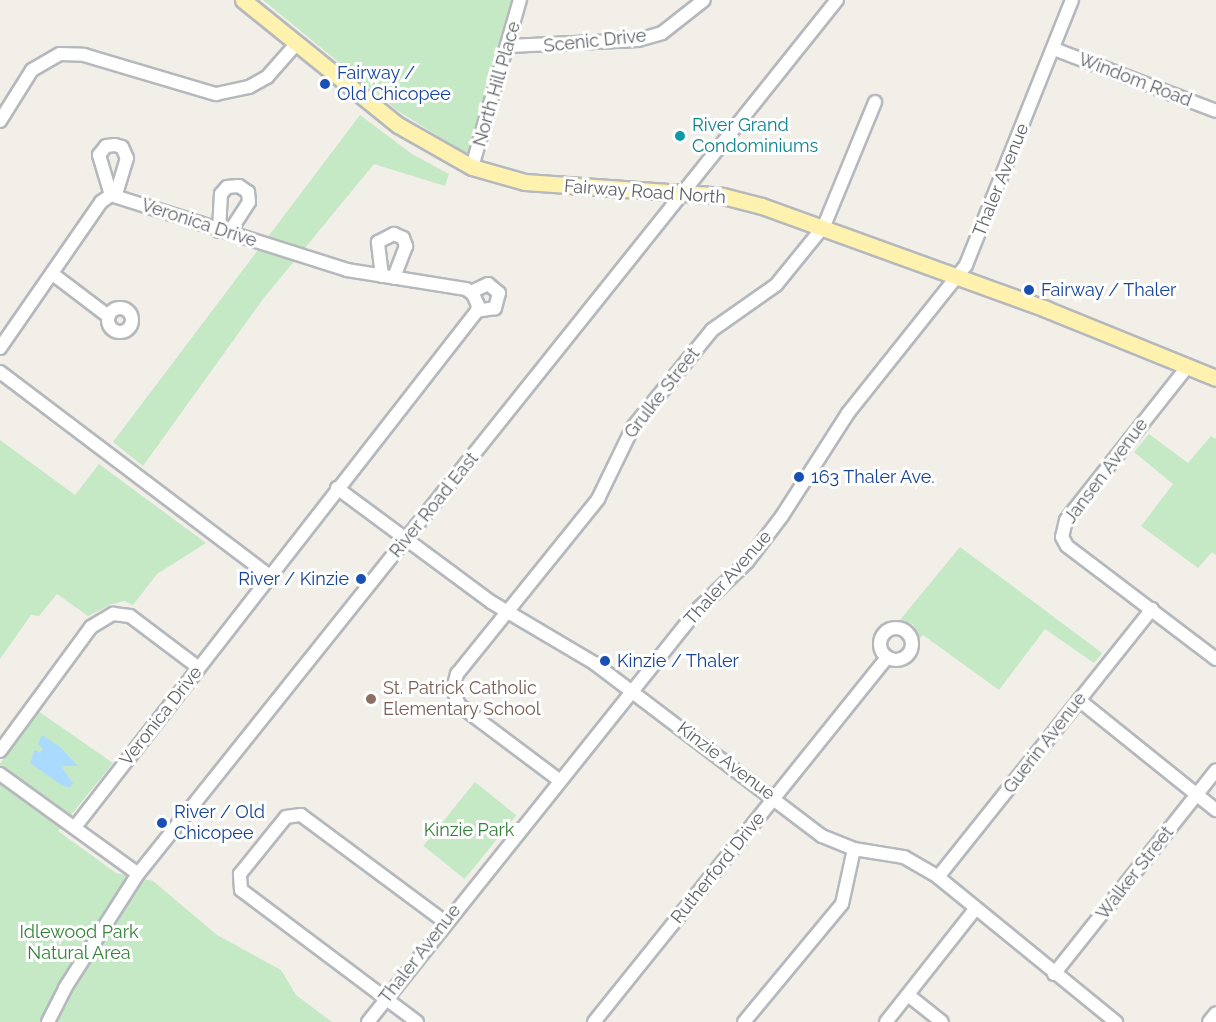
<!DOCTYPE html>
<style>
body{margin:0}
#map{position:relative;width:1216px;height:1022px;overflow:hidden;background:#f1efe8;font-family:Raleway,sans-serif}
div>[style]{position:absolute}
.green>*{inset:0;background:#c5e8c5;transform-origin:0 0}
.water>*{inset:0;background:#aadaff}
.roads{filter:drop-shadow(2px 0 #b5b8bc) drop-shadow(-2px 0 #b5b8bc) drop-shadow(0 2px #b5b8bc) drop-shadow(0 -2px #b5b8bc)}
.minor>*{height:12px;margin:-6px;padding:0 6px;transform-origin:6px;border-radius:6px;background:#fff}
.minor>.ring{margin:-6px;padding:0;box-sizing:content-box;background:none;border:12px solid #fff;border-radius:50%}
.major>*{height:15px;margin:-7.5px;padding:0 7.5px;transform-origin:7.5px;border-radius:7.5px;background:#fff2af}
.dots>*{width:16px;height:16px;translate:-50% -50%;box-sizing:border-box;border:3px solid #fff;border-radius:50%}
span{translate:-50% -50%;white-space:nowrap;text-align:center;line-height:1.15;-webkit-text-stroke:6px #fff;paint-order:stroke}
.street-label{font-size:18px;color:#5f6368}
.transit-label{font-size:18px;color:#164399}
.left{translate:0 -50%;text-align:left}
.right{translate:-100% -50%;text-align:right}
.culture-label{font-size:18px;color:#0d838f}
.education-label{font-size:18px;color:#785e54}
.park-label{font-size:18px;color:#348238}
</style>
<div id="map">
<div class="green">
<i style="clip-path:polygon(263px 0,516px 0,470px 156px,398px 111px)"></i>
<i style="clip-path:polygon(360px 115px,412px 154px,449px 174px,445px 186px,374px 164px,263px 299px,143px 466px,113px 442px)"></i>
<i style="clip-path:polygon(1149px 434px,1188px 463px,1211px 436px,1216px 439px,1216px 555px,1212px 552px,1198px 568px,1141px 526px,1173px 484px,1134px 452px)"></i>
<i style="clip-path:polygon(0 440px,75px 495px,99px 464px,206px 543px,157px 574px,133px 605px,124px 601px,112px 604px,88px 616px,57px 594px,39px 616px,31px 615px,0 659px)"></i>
<i style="clip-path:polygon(960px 547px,1102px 653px,1094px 663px,1045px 629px,999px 690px,923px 635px,920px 638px,913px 624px,900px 620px)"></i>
<i style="clip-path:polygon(38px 711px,113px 763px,58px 831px,116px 873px,153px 881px,217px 935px,281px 970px,296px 995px,332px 1022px,0 1022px,0 764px)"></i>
<i style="left:475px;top:782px;width:53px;height:82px;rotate:39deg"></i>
</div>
<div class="water">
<i style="clip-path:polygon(42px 735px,60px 747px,78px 766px,61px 766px,73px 783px,70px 787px,63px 786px,30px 763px,35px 750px,40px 753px,43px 749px,38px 744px)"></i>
</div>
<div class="roads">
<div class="minor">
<i style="left:509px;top:46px;width:129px;rotate:-2.7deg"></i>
<i style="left:638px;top:40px;width:25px;rotate:-16deg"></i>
<i style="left:662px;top:33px;width:53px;rotate:-38.2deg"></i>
<i style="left:1054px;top:49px;width:173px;rotate:20.9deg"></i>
<i style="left:0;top:121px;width:60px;rotate:-57.9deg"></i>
<i style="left:32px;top:70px;width:32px;rotate:-30deg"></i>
<i style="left:60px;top:54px;width:24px;rotate:2deg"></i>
<i style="left:84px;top:55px;width:138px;rotate:16.5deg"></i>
<i style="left:216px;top:94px;width:34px;rotate:-12deg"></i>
<i style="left:249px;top:87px;width:21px;rotate:-29deg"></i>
<i style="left:267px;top:77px;width:45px;rotate:-48.6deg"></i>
<i style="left:472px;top:167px;width:174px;rotate:-74deg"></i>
<i style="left:111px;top:195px;width:42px;rotate:-106.7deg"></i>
<i style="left:99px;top:155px;width:11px;rotate:-52deg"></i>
<i style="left:106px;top:146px;width:9px;rotate:-6deg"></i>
<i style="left:115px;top:145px;width:7px;rotate:16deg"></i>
<i style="left:122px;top:147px;width:12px;rotate:66deg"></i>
<i style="left:127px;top:158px;width:39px;rotate:107deg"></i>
<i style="left:219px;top:231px;width:37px;rotate:-87deg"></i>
<i style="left:221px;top:194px;width:9px;rotate:-49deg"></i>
<i style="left:227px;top:187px;width:12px;rotate:-5deg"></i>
<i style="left:239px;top:186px;width:11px;rotate:34deg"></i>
<i style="left:248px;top:192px;width:10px;rotate:84deg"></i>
<i style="left:249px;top:202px;width:37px;rotate:123deg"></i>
<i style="left:54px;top:275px;width:68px;rotate:37.2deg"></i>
<i style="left:382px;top:276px;width:34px;rotate:-97deg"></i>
<i style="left:378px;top:242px;width:18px;rotate:-27deg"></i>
<i style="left:394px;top:234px;width:10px;rotate:24deg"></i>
<i style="left:403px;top:238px;width:9px;rotate:69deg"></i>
<i style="left:406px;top:246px;width:34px;rotate:111deg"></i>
<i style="left:471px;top:292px;width:19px;rotate:-25deg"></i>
<i style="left:488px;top:284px;width:14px;rotate:39deg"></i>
<i style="left:499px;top:293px;width:16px;rotate:105deg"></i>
<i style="left:495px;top:308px;width:18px;rotate:171deg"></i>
<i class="ring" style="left:108px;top:308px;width:12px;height:12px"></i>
<i style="left:0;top:348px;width:178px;rotate:-55.3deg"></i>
<i style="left:101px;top:202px;width:12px;rotate:-35deg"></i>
<i style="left:111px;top:195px;width:248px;rotate:17.6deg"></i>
<i style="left:347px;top:270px;width:121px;rotate:9.1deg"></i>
<i style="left:466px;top:289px;width:9px;rotate:36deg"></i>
<i style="left:473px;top:294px;width:12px;rotate:66deg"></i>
<i style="left:478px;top:305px;width:6px;rotate:99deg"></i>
<i style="left:477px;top:311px;width:654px;rotate:127.92deg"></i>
<i style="left:1188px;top:366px;width:196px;rotate:128.4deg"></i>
<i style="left:1066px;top:520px;width:17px;rotate:103deg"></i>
<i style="left:1062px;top:537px;width:10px;rotate:61deg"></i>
<i style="left:1067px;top:546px;width:187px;rotate:37.2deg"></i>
<i style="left:0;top:372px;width:336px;rotate:37.1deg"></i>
<i style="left:337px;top:488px;width:192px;rotate:36.5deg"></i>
<i style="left:491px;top:602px;width:120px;rotate:30.6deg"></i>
<i style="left:594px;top:663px;width:286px;rotate:37.2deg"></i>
<i style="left:822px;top:836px;width:35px;rotate:22deg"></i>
<i style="left:854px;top:849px;width:51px;rotate:9.1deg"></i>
<i style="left:904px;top:857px;width:39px;rotate:30deg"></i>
<i style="left:938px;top:877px;width:230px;rotate:39.2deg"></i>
<i class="ring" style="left:880px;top:628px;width:20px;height:20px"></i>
<i style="left:1079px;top:700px;width:176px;rotate:38.8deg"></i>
<i style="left:0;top:751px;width:154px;rotate:-53.7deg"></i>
<i style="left:91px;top:627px;width:26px;rotate:-31deg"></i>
<i style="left:113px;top:614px;width:17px;rotate:7deg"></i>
<i style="left:130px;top:616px;width:86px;rotate:37deg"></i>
<i style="left:0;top:774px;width:170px;rotate:35.9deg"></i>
<i style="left:559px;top:780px;width:125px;rotate:-143.1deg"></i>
<i style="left:459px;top:705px;width:17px;rotate:-111deg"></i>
<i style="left:453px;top:689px;width:16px;rotate:-75deg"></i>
<i style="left:457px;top:674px;width:225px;rotate:-51.1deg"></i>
<i style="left:598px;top:499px;width:80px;rotate:-64.1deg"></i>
<i style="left:633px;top:427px;width:125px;rotate:-50.8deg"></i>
<i style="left:712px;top:330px;width:78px;rotate:-35.1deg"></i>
<i style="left:776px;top:285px;width:76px;rotate:-50.9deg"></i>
<i style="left:824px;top:226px;width:134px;rotate:-67.6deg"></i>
<i style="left:938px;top:877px;width:343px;rotate:-51.4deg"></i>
<i style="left:1054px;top:974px;width:260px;rotate:-51.5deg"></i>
<i style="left:908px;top:995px;width:43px;rotate:38.5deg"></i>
<i style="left:48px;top:1022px;width:38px;rotate:-63deg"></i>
<i style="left:65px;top:988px;width:135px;rotate:-57.4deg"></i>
<i style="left:138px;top:874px;width:1119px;rotate:-51.35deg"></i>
<i style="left:368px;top:1022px;width:529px;rotate:-51.37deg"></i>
<i style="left:698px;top:609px;width:68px;rotate:-43.8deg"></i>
<i style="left:747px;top:562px;width:58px;rotate:-52.7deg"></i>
<i style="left:782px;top:516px;width:122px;rotate:-57.3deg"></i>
<i style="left:848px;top:413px;width:189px;rotate:-51.4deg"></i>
<i style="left:966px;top:265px;width:285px;rotate:-68.2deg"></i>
<i style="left:417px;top:1022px;width:220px;rotate:-143.1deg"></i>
<i style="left:241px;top:890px;width:16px;rotate:-94deg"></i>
<i style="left:240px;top:874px;width:73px;rotate:-51.1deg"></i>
<i style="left:286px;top:817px;width:15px;rotate:-8deg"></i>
<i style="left:301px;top:815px;width:179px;rotate:36.6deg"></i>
<i style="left:594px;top:1022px;width:468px;rotate:-51.2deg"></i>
<i style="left:744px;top:1022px;width:153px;rotate:-50.3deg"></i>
<i style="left:842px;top:904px;width:56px;rotate:-77.7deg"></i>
<i style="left:886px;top:1022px;width:145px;rotate:-51.7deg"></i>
<i style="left:1209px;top:1022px;width:11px;rotate:-52deg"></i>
</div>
<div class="major">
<i style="left:243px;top:0;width:199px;rotate:38.9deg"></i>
<i style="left:398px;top:125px;width:85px;rotate:29.6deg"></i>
<i style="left:472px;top:167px;width:55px;rotate:15.8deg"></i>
<i style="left:525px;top:182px;width:198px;rotate:4deg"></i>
<i style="left:723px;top:196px;width:40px;rotate:14.4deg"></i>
<i style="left:762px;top:206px;width:302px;rotate:19.9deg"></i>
<i style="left:1046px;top:309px;width:183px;rotate:22.1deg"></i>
</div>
</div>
<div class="dots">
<i style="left:325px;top:84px;background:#1a4fb4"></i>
<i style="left:680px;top:136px;background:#0f9aa8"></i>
<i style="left:1029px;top:290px;background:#1a4fb4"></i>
<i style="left:799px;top:477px;background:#1a4fb4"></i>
<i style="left:361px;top:579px;background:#1a4fb4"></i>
<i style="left:605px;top:661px;background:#1a4fb4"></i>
<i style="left:371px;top:699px;background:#8d6e63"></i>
<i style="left:162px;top:823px;background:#1a4fb4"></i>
</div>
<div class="street-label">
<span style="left:595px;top:41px;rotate:-6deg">Scenic Drive</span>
<span style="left:1135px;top:80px;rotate:21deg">Windom Road</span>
<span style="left:497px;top:84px;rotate:-74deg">North Hill Place</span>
<span style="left:1001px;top:180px;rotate:-68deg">Thaler Avenue</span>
<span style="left:645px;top:192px;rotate:4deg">Fairway Road North</span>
<span style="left:199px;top:223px;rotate:18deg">Veronica Drive</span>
<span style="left:662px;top:393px;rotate:-52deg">Grulke Street</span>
<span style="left:1106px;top:471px;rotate:-53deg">Jansen Avenue</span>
<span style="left:434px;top:505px;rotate:-51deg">River Road East</span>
<span style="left:728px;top:578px;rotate:-48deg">Thaler Avenue</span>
<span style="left:161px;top:716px;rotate:-52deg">Veronica Drive</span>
<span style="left:1045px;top:743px;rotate:-52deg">Guerin Avenue</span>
<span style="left:726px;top:761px;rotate:37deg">Kinzie Avenue</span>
<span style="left:718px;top:868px;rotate:-51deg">Rutherford Drive</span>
<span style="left:1135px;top:873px;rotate:-52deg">Walker Street</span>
<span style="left:420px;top:954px;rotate:-52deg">Thaler Avenue</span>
</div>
<div class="transit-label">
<span class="left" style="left:337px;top:84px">Fairway /<br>Old Chicopee</span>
<span class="left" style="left:1041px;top:290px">Fairway / Thaler</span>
<span class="left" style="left:811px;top:477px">163 Thaler Ave.</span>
<span class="right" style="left:349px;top:579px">River / Kinzie</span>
<span class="left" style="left:617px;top:661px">Kinzie / Thaler</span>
<span class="left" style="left:174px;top:823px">River / Old<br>Chicopee</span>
</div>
<div class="culture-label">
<span class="left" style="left:692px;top:136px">River Grand<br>Condominiums</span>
</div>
<div class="education-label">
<span class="left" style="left:383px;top:699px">St. Patrick Catholic<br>Elementary School</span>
</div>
<div class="park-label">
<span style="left:469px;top:830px">Kinzie Park</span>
<span style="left:79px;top:943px">Idlewood Park<br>Natural Area</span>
</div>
</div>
